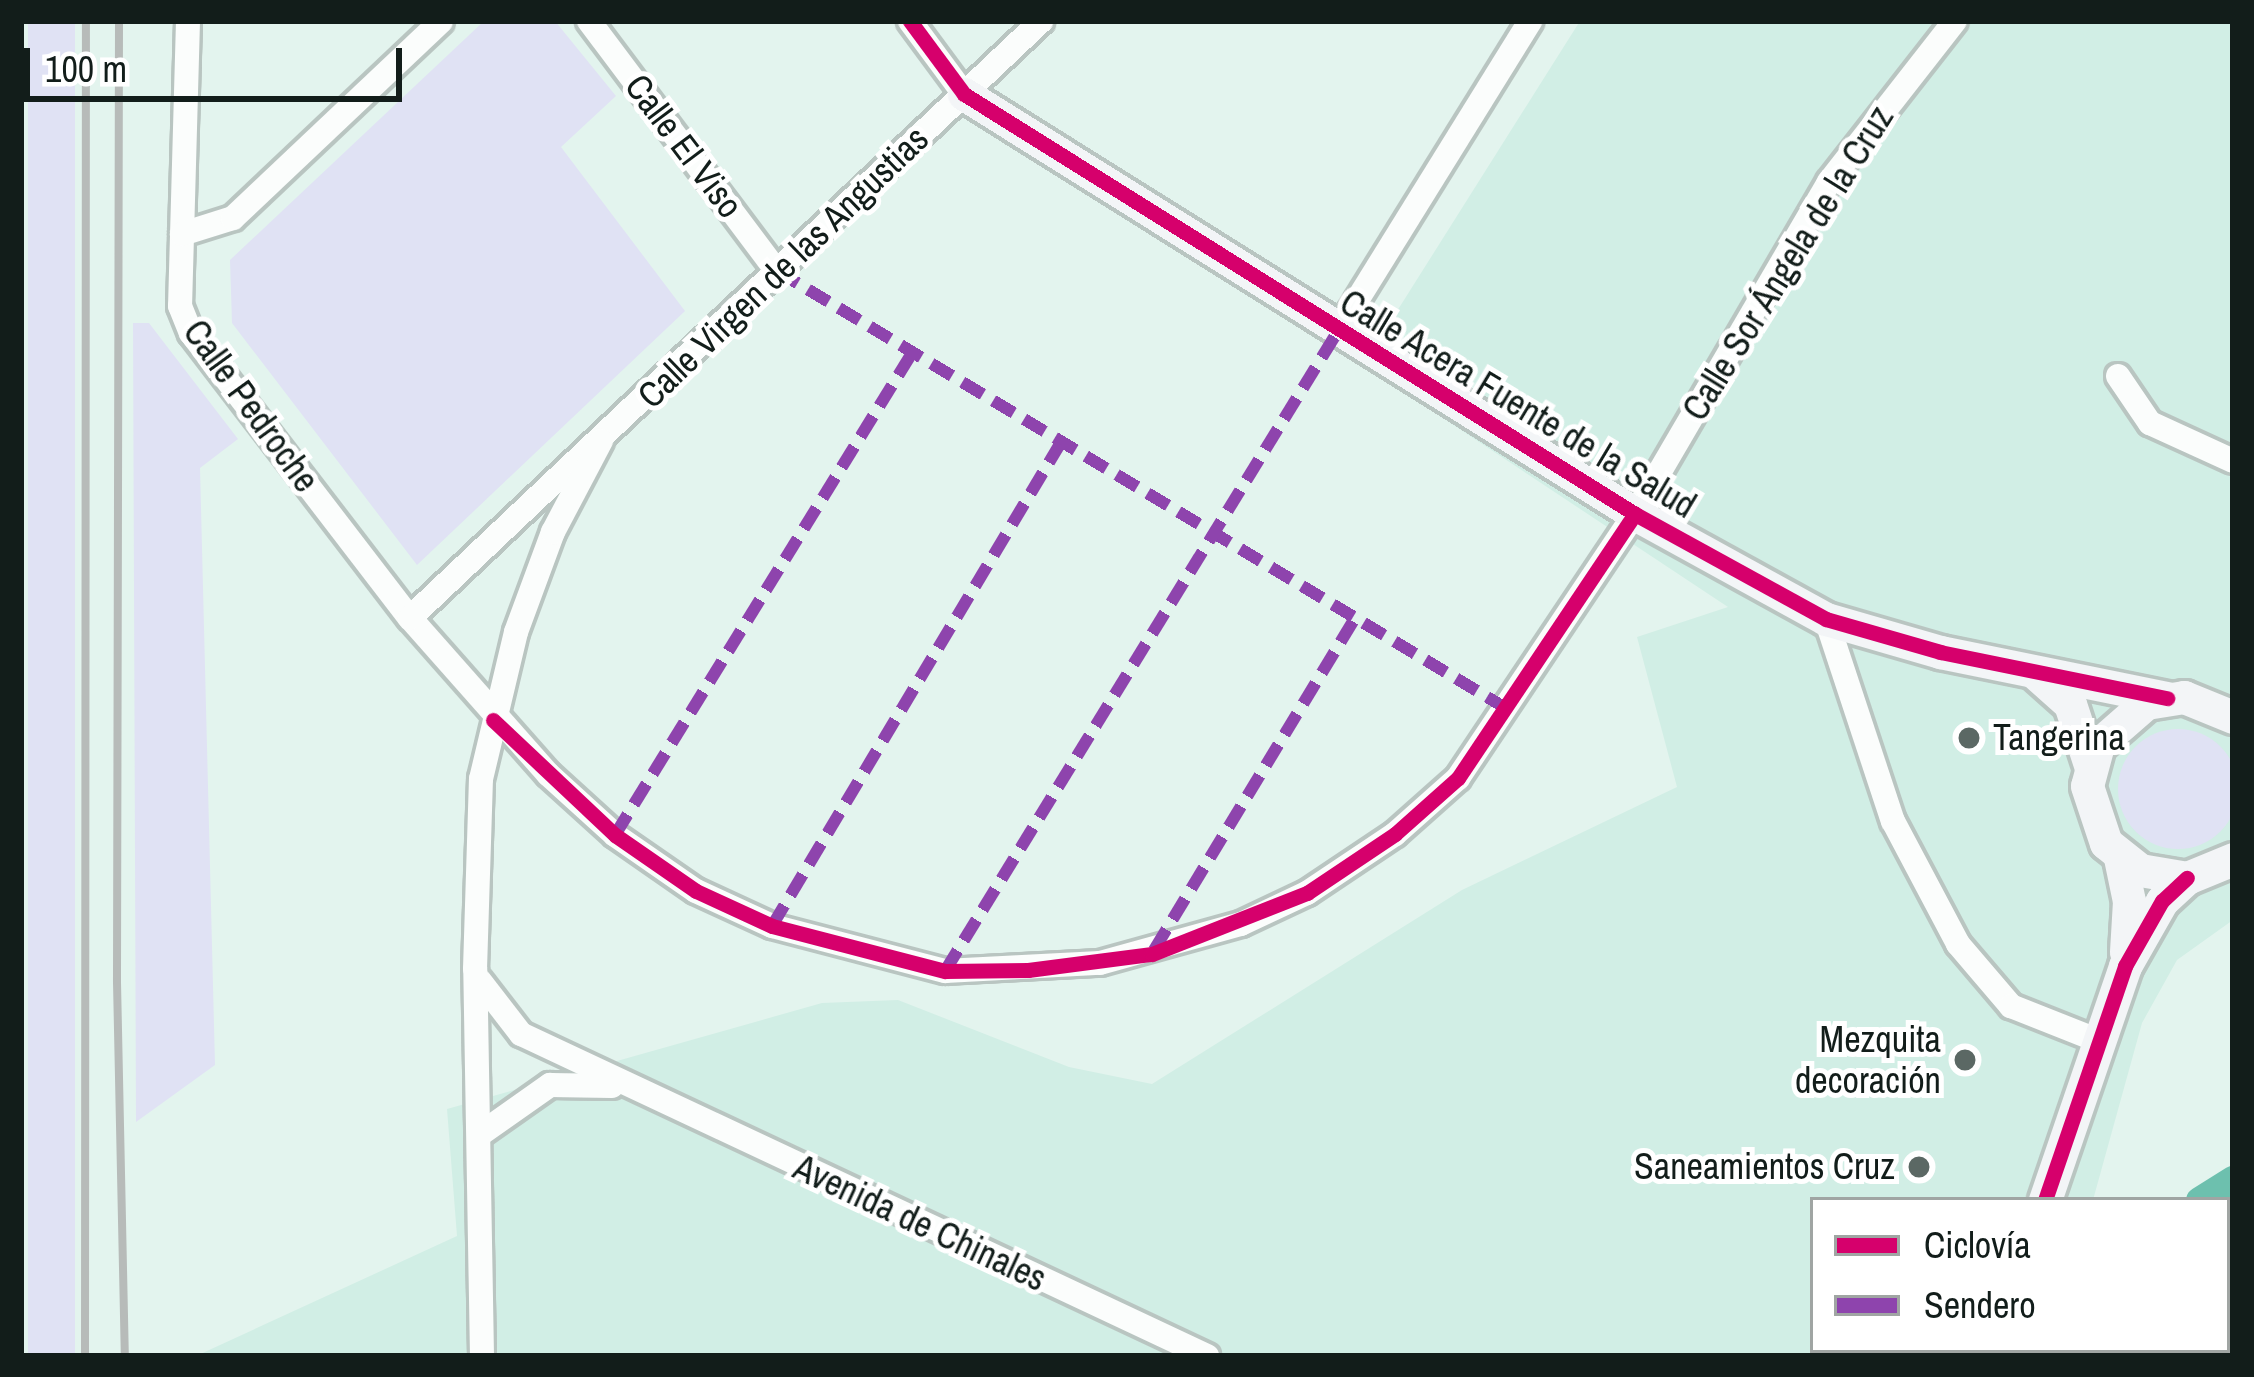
<!DOCTYPE html>
<meta charset="utf-8">
<style>
body{margin:0}
#map{position:relative;width:2254px;height:1377px;overflow:hidden;background:#e3f4ee;font-family:"Archivo Narrow",sans-serif}
div>[style]{position:absolute}
.built>*{inset:0;background:#d1eee5}
.green>*{inset:0;background:#e0e2f4;transform-origin:0 0}
.round{border-radius:50%}
.canal>*{height:27px;margin:-13.5px;padding:0 13.5px;transform-origin:13.5px;border-radius:13.5px;background:#6dc0ae}
.roads{filter:drop-shadow(3px 0 #b9c5c1) drop-shadow(-3px 0 #b9c5c1) drop-shadow(0 3px #b9c5c1) drop-shadow(0 -3px #b9c5c1)}
.minor>*{height:24px;margin:-12px;padding:0 12px;transform-origin:12px;border-radius:12px;background:#fbfdfc}
.major>*{height:33px;margin:-16.5px;padding:0 16.5px;transform-origin:16.5px;border-radius:16.5px;background:#f3f5f7}
.rail>*{height:8px;margin:-4px;padding:0 4px;transform-origin:4px;border-radius:4px;background:#b7bbb9}
.quiet>*{height:12px;margin-top:-6px;transform-origin:0;background:repeating-linear-gradient(90deg,#8e44ad 0 24px,transparent 0 36px)}
.cycleway>*{height:15px;margin:-7.5px;padding:0 7.5px;transform-origin:7.5px;border-radius:7.5px;background:#d6006c}
.dots>*{width:33px;height:33px;translate:-50% -50%;box-sizing:border-box;border:6px solid #fff;border-radius:50%}
span{translate:-50% -50%;white-space:nowrap;text-align:center;line-height:1.15;-webkit-text-stroke:10px #fff;paint-order:stroke}
.street-label{font-size:36px;color:#121d1a}
.poi-label{font-size:36px;color:#121d1a}
.left{translate:0 -50%;text-align:left}
.right{translate:-100% -50%;text-align:right}
.frame{position:absolute;inset:0;border:24px solid #121d1a;pointer-events:none}
.legend{position:absolute;left:1810px;top:1197px;width:420px;height:156px;box-sizing:border-box;background:#fff;border:3px solid #a0a5a3;margin:0;padding:15px 21px;list-style:none;font-size:36px;color:#121d1a}
.legend li{display:flex;align-items:center;gap:24px;height:60px}
.legend b{width:60px;border:3px solid #a0a5a3}
.scale{position:absolute;left:24px;top:48px;width:378px;height:54px;box-sizing:border-box;border:6px solid #121d1a;border-top:0;padding-left:15px;font-size:36px;line-height:42px;white-space:nowrap;color:#121d1a;-webkit-text-stroke:9px #fff;paint-order:stroke}
</style>
<div id="map">
<div class="built">
<i style="clip-path:polygon(1580px 21px,2233px 21px,2233px 920px,2177px 960px,2142px 1023px,2093px 1200px,1813px 1200px,1813px 1350px,2073px 1350px,2072px 1356px,196px 1356px,457px 1236px,447px 1109px,822px 1003px,898px 1000px,1069px 1067px,1152px 1084px,1462px 890px,1677px 787px,1637px 637px,1728px 607px,1363px 365px)"></i>
</div>
<div class="green">
<i style="left:28px;top:21px;width:47px;height:1335px"></i>
<i style="clip-path:polygon(484px 21px,555px 21px,616px 96px,561px 147px,685px 311px,417px 565px,232px 323px,230px 260px)"></i>
<i style="clip-path:polygon(133px 323px,149px 323px,238px 439px,200px 468px,215px 1065px,136px 1122px)"></i>
<i class="round" style="left:2118px;top:729px;width:120px;height:120px"></i>
</div>
<div class="canal">
<i style="left:2199px;top:1200px;width:40px;rotate:-32deg"></i>
<i style="left:2151px;top:1356px;width:6px;rotate:-90deg"></i>
</div>
<div class="roads">
<div class="minor">
<i style="left:188px;top:21px;width:285px;rotate:91.6deg"></i>
<i style="left:180px;top:306px;width:29px;rotate:68deg"></i>
<i style="left:191px;top:333px;width:359px;rotate:52.5deg"></i>
<i style="left:410px;top:618px;width:208px;rotate:48.5deg"></i>
<i style="left:548px;top:774px;width:91px;rotate:42.3deg"></i>
<i style="left:615px;top:835px;width:98px;rotate:34.7deg"></i>
<i style="left:696px;top:891px;width:84px;rotate:24.7deg"></i>
<i style="left:772px;top:926px;width:179px;rotate:14.6deg"></i>
<i style="left:945px;top:971px;width:155px;rotate:-3deg"></i>
<i style="left:1100px;top:963px;width:146px;rotate:-15.5deg"></i>
<i style="left:1241px;top:924px;width:73px;rotate:-25.2deg"></i>
<i style="left:1307px;top:893px;width:106px;rotate:-33.8deg"></i>
<i style="left:1395px;top:834px;width:84px;rotate:-41.6deg"></i>
<i style="left:1458px;top:778px;width:318px;rotate:-56.2deg"></i>
<i style="left:1635px;top:514px;width:385px;rotate:-59.7deg"></i>
<i style="left:1829px;top:182px;width:204px;rotate:-52deg"></i>
<i style="left:589px;top:21px;width:313px;rotate:53.1deg"></i>
<i style="left:910px;top:21px;width:91px;rotate:53.5deg"></i>
<i style="left:182px;top:234px;width:53px;rotate:-17.4deg"></i>
<i style="left:233px;top:218px;width:286px;rotate:-43.4deg"></i>
<i style="left:1338px;top:331px;width:365px;rotate:-58.2deg"></i>
<i style="left:2118px;top:376px;width:57px;rotate:55.8deg"></i>
<i style="left:2150px;top:423px;width:91px;rotate:24.6deg"></i>
<i style="left:410px;top:618px;width:869px;rotate:-43.41deg"></i>
<i style="left:1826px;top:619px;width:213px;rotate:71.7deg"></i>
<i style="left:1893px;top:821px;width:139px;rotate:62.1deg"></i>
<i style="left:1958px;top:944px;width:82px;rotate:49.5deg"></i>
<i style="left:2011px;top:1006px;width:92px;rotate:21.6deg"></i>
<i style="left:480px;top:981px;width:67px;rotate:52.3deg"></i>
<i style="left:521px;top:1034px;width:758px;rotate:25.14deg"></i>
<i style="left:479px;top:1135px;width:87px;rotate:-35.2deg"></i>
<i style="left:550px;top:1085px;width:62px;rotate:0.9deg"></i>
<i style="left:482px;top:1356px;width:387px;rotate:-91deg"></i>
<i style="left:475px;top:969px;width:190px;rotate:-88.2deg"></i>
<i style="left:481px;top:779px;width:151px;rotate:-76.6deg"></i>
<i style="left:516px;top:632px;width:107px;rotate:-69.7deg"></i>
<i style="left:553px;top:532px;width:103px;rotate:-62.2deg"></i>
</div>
<div class="major">
<i style="left:964px;top:94px;width:792px;rotate:32.04deg"></i>
<i style="left:1635px;top:514px;width:218px;rotate:28.8deg"></i>
<i style="left:1826px;top:619px;width:119px;rotate:16.1deg"></i>
<i style="left:1940px;top:652px;width:232px;rotate:11.5deg"></i>
<i style="left:2034px;top:672px;width:48px;rotate:41.6deg"></i>
<i style="left:2070px;top:704px;width:64px;rotate:71.8deg"></i>
<i style="left:2233px;top:717px;width:53px;rotate:-157.8deg"></i>
<i style="left:2184px;top:697px;width:38px;rotate:171deg"></i>
<i style="left:2146px;top:703px;width:64px;rotate:138.8deg"></i>
<i style="left:2098px;top:745px;width:42px;rotate:105deg"></i>
<i style="left:2087px;top:786px;width:60px;rotate:71.6deg"></i>
<i style="left:2106px;top:843px;width:43px;rotate:38.5deg"></i>
<i style="left:2140px;top:870px;width:48px;rotate:9.7deg"></i>
<i style="left:2187px;top:878px;width:50px;rotate:-22.4deg"></i>
<i style="left:2120px;top:858px;width:44px;rotate:78.2deg"></i>
<i style="left:2129px;top:901px;width:51px;rotate:93.4deg"></i>
<i style="left:2045px;top:1200px;width:247px;rotate:-71.1deg"></i>
<i style="left:2125px;top:966px;width:75px;rotate:-60.4deg"></i>
<i style="left:2162px;top:901px;width:34px;rotate:-43deg"></i>
<i style="left:2027px;top:1356px;width:6px;rotate:-90deg"></i>
</div>
</div>
<div class="rail">
<i style="left:119px;top:21px;width:961px;rotate:90.12deg"></i>
<i style="left:117px;top:982px;width:374px;rotate:88.8deg"></i>
<i style="left:85px;top:1356px;width:1335px;rotate:-89.96deg"></i>
</div>
<div class="quiet">
<i style="left:777px;top:271px;width:851px;rotate:30.96deg"></i>
<i style="left:615px;top:835px;width:566px;rotate:-58.36deg"></i>
<i style="left:772px;top:926px;width:561px;rotate:-59.14deg"></i>
<i style="left:1154px;top:950px;width:385px;rotate:-58.8deg"></i>
<i style="left:945px;top:971px;width:751px;rotate:-58.45deg"></i>
</div>
<div class="cycleway">
<i style="left:910px;top:21px;width:91px;rotate:53.5deg"></i>
<i style="left:964px;top:94px;width:792px;rotate:32.04deg"></i>
<i style="left:1635px;top:514px;width:218px;rotate:28.8deg"></i>
<i style="left:1826px;top:619px;width:119px;rotate:16.1deg"></i>
<i style="left:1940px;top:652px;width:232px;rotate:11.5deg"></i>
<i style="left:493px;top:720px;width:168px;rotate:43.3deg"></i>
<i style="left:615px;top:835px;width:98px;rotate:34.7deg"></i>
<i style="left:696px;top:891px;width:84px;rotate:24.7deg"></i>
<i style="left:772px;top:926px;width:179px;rotate:14.6deg"></i>
<i style="left:945px;top:971px;width:83px;rotate:-0.7deg"></i>
<i style="left:1028px;top:970px;width:125px;rotate:-7.4deg"></i>
<i style="left:1152px;top:954px;width:167px;rotate:-21.5deg"></i>
<i style="left:1307px;top:893px;width:106px;rotate:-33.8deg"></i>
<i style="left:1395px;top:834px;width:84px;rotate:-41.6deg"></i>
<i style="left:1458px;top:778px;width:318px;rotate:-56.2deg"></i>
<i style="left:2045px;top:1200px;width:247px;rotate:-71.1deg"></i>
<i style="left:2125px;top:966px;width:75px;rotate:-60.4deg"></i>
<i style="left:2162px;top:901px;width:34px;rotate:-43deg"></i>
</div>
<div class="dots">
<i style="left:1969px;top:738px;background:#5b6864"></i>
<i style="left:1965px;top:1060px;background:#5b6864"></i>
<i style="left:1919px;top:1167px;background:#5b6864"></i>
</div>
<div class="street-label">
<span style="left:684px;top:146px;rotate:53deg">Calle El Viso</span>
<span style="left:1788px;top:263px;rotate:-58deg">Calle Sor Ángela de la Cruz</span>
<span style="left:783px;top:267px;rotate:-44deg">Calle Virgen de las Angustias</span>
<span style="left:1518px;top:404px;rotate:31deg">Calle Acera Fuente de la Salud</span>
<span style="left:251px;top:406px;rotate:54deg">Calle Pedroche</span>
<span style="left:920px;top:1223px;rotate:25deg">Avenida de Chinales</span>
</div>
<div class="poi-label">
<span class="left" style="left:1993px;top:738px">Tangerina</span>
<span class="right" style="left:1941px;top:1060px">Mezquita<br>decoración</span>
<span class="right" style="left:1895px;top:1167px">Saneamientos Cruz</span>
</div>
<div class="frame"></div>
<ul class="legend">
<li><b style="height:15px;background:#d6006c"></b>Ciclovía</li>
<li><b style="height:15px;background:#8e44ad"></b>Sendero</li>
</ul>
<div class="scale">100 m</div>
</div>
